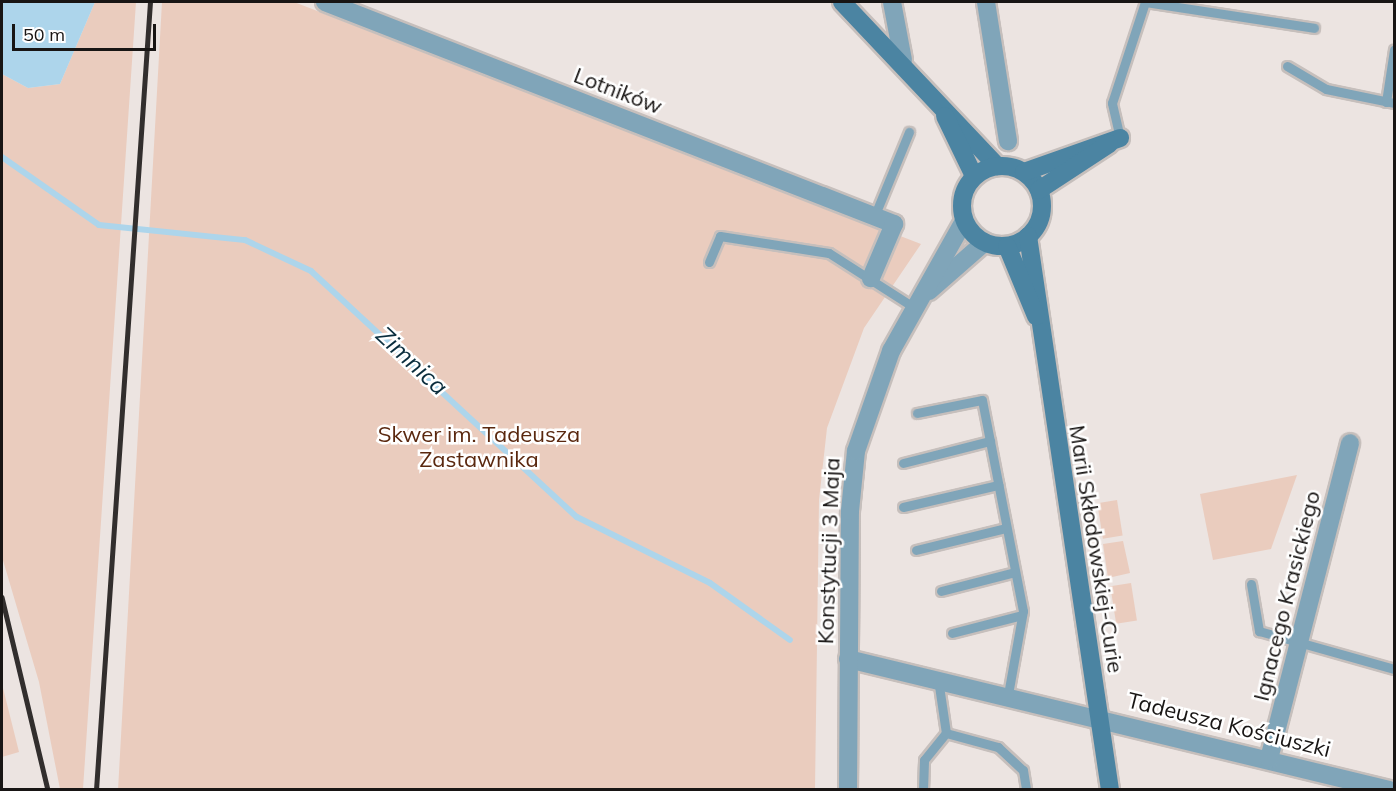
<!DOCTYPE html>
<meta charset="utf-8">
<style>
body{margin:0}
#map{position:relative;width:1396px;height:791px;overflow:hidden;background:#ece4e1;font-family:Mulish,sans-serif}
div>[style]{position:absolute}
.green>*{inset:0;background:#eaccbe;transform-origin:0 0}
.water>*{inset:0;background:#add5eb}
.stream>*{height:6px;margin:-3px;padding:0 3px;transform-origin:3px;border-radius:3px;background:#add5eb}
.roads{filter:drop-shadow(2px 0 #c6bfbc) drop-shadow(-2px 0 #c6bfbc) drop-shadow(0 2px #c6bfbc) drop-shadow(0 -2px #c6bfbc)}
.lane>*{height:9px;margin:-4.5px;padding:0 4.5px;transform-origin:4.5px;border-radius:4.5px;background:#80a5b9}
.street>*{height:18px;margin:-9px;padding:0 9px;transform-origin:9px;border-radius:9px;background:#80a5b9}
.secondary>*{height:18px;margin:-9px;padding:0 9px;transform-origin:9px;border-radius:9px;background:#4b84a2}
.secondary>.ring{margin:-9px;padding:0;box-sizing:content-box;background:none;border:18px solid #4b84a2;border-radius:50%}
.rail>*{height:4.5px;margin:-2.25px;padding:0 2.25px;transform-origin:2.25px;border-radius:2.25px;background:#322e2d}
span{translate:-50% -50%;white-space:nowrap;text-align:center;line-height:1.15;-webkit-text-stroke:5px #fff;paint-order:stroke}
.street-label{font-size:22px;color:#181514}
.park-label{font-size:22px;color:#5a280f}
.water-label{font-size:24px;color:#0a2d3d;font-style:italic}
.frame{position:absolute;inset:0;border:3px solid #181514;pointer-events:none}
.scale{position:absolute;left:12px;top:24px;width:144px;height:27px;box-sizing:border-box;border:3px solid #181514;border-top:0;padding-left:8px;font-size:18px;line-height:21px;white-space:nowrap;color:#181514;-webkit-text-stroke:4px #fff;paint-order:stroke}
</style>
<div id="map">
<div class="green">
<i style="clip-path:polygon(95px 2px,136px 2px,83px 789px,60px 789px,39px 682px,2px 557px,2px 74px,28px 88px,60px 84px)"></i>
<i style="clip-path:polygon(162px 2px,294px 2px,921px 244px,864px 328px,827px 428px,819px 500px,815px 789px,118px 790px)"></i>
<i style="clip-path:polygon(1297px 475px,1271px 549px,1213px 560px,1200px 494px)"></i>
<i style="left:1117px;top:500px;width:36px;height:20px;rotate:81deg"></i>
<i style="clip-path:polygon(1123px 541px,1130px 573px,1108px 578px,1103px 544px)"></i>
<i style="left:1131px;top:583px;width:38px;height:21px;rotate:81deg"></i>
<i style="clip-path:polygon(2px 684px,19px 752px,2px 757px)"></i>
</div>
<div class="water">
<i style="clip-path:polygon(2px 2px,95px 2px,60px 84px,28px 88px,2px 74px)"></i>
</div>
<div class="stream">
<i style="left:2px;top:157px;width:118px;rotate:35deg"></i>
<i style="left:99px;top:225px;width:147px;rotate:5.9deg"></i>
<i style="left:245px;top:240px;width:73px;rotate:25.2deg"></i>
<i style="left:311px;top:271px;width:362px;rotate:42.8deg"></i>
<i style="left:577px;top:517px;width:148px;rotate:26.4deg"></i>
<i style="left:710px;top:583px;width:98px;rotate:35.5deg"></i>
</div>
<div class="roads">
<div class="lane">
<i style="left:1287px;top:66px;width:45px;rotate:30.5deg"></i>
<i style="left:1326px;top:89px;width:69px;rotate:11.6deg"></i>
<i style="left:1386px;top:102px;width:53px;rotate:-81.3deg"></i>
<i style="left:1120px;top:138px;width:36px;rotate:-103deg"></i>
<i style="left:1112px;top:103px;width:106px;rotate:-71.9deg"></i>
<i style="left:1145px;top:2px;width:171px;rotate:8.7deg"></i>
<i style="left:874px;top:217px;width:92px;rotate:-67.6deg"></i>
<i style="left:709px;top:262px;width:28px;rotate:-67deg"></i>
<i style="left:720px;top:236px;width:110px;rotate:8.9deg"></i>
<i style="left:829px;top:253px;width:102px;rotate:32.6deg"></i>
<i style="left:917px;top:413px;width:66px;rotate:-11.3deg"></i>
<i style="left:982px;top:400px;width:215px;rotate:79deg"></i>
<i style="left:1023px;top:611px;width:84px;rotate:100.2deg"></i>
<i style="left:903px;top:463px;width:90px;rotate:-14.2deg"></i>
<i style="left:903px;top:507px;width:98px;rotate:-13deg"></i>
<i style="left:916px;top:550px;width:93px;rotate:-13.7deg"></i>
<i style="left:1251px;top:584px;width:48px;rotate:80.3deg"></i>
<i style="left:1259px;top:631px;width:140px;rotate:15.7deg"></i>
<i style="left:941px;top:591px;width:76px;rotate:-14.4deg"></i>
<i style="left:952px;top:633px;width:72px;rotate:-14.4deg"></i>
<i style="left:946px;top:733px;width:54px;rotate:15.1deg"></i>
<i style="left:998px;top:747px;width:34px;rotate:43deg"></i>
<i style="left:1023px;top:770px;width:20px;rotate:81deg"></i>
<i style="left:923px;top:790px;width:30px;rotate:-88deg"></i>
<i style="left:924px;top:760px;width:35px;rotate:-51deg"></i>
<i style="left:946px;top:733px;width:55px;rotate:-98.4deg"></i>
</div>
<div class="street">
<i style="left:325px;top:2px;width:611px;rotate:21.31deg"></i>
<i style="left:894px;top:224px;width:59px;rotate:113.1deg"></i>
<i style="left:892px;top:2px;width:59px;rotate:79.3deg"></i>
<i style="left:986px;top:2px;width:141px;rotate:81deg"></i>
<i style="left:929px;top:291px;width:74px;rotate:-41.2deg"></i>
<i style="left:848px;top:659px;width:557px;rotate:13.61deg"></i>
<i style="left:1269px;top:759px;width:326px;rotate:-75.6deg"></i>
<i style="left:848px;top:790px;width:279px;rotate:-89.6deg"></i>
<i style="left:850px;top:511px;width:60px;rotate:-84.3deg"></i>
<i style="left:856px;top:451px;width:106px;rotate:-70.7deg"></i>
<i style="left:891px;top:351px;width:149px;rotate:-60.7deg"></i>
</div>
<div class="secondary">
<i style="left:842px;top:2px;width:226px;rotate:46.6deg"></i>
<i style="left:945px;top:116px;width:67px;rotate:64.2deg"></i>
<i class="ring" style="left:962px;top:166px;width:62px;height:62px"></i>
<i style="left:1024px;top:172px;width:102px;rotate:-19.5deg"></i>
<i style="left:1039px;top:190px;width:84px;rotate:-33.3deg"></i>
<i style="left:1028px;top:236px;width:560px;rotate:81.58deg"></i>
<i style="left:1007px;top:246px;width:76px;rotate:67.5deg"></i>
</div>
</div>
<div class="rail">
<i style="left:2px;top:597px;width:198px;rotate:76.6deg"></i>
<i style="left:96px;top:790px;width:790px;rotate:-86.08deg"></i>
</div>
<div class="street-label">
<span style="left:618px;top:91px;rotate:21deg">Lotników</span>
<span style="left:1096px;top:549px;rotate:81deg">Marii Skłodowskiej-Curie</span>
<span style="left:829px;top:551px;rotate:-88deg">Konstytucji 3 Maja</span>
<span style="left:1287px;top:596px;rotate:-76deg">Ignacego Krasickiego</span>
<span style="left:1229px;top:725px;rotate:14deg">Tadeusza Kościuszki</span>
</div>
<div class="park-label">
<span style="left:479px;top:447px">Skwer im. Tadeusza<br>Zastawnika</span>
</div>
<div class="water-label">
<span style="left:412px;top:361px;rotate:43deg">Zimnica</span>
</div>
<div class="frame"></div>
<div class="scale">50 m</div>
</div>
